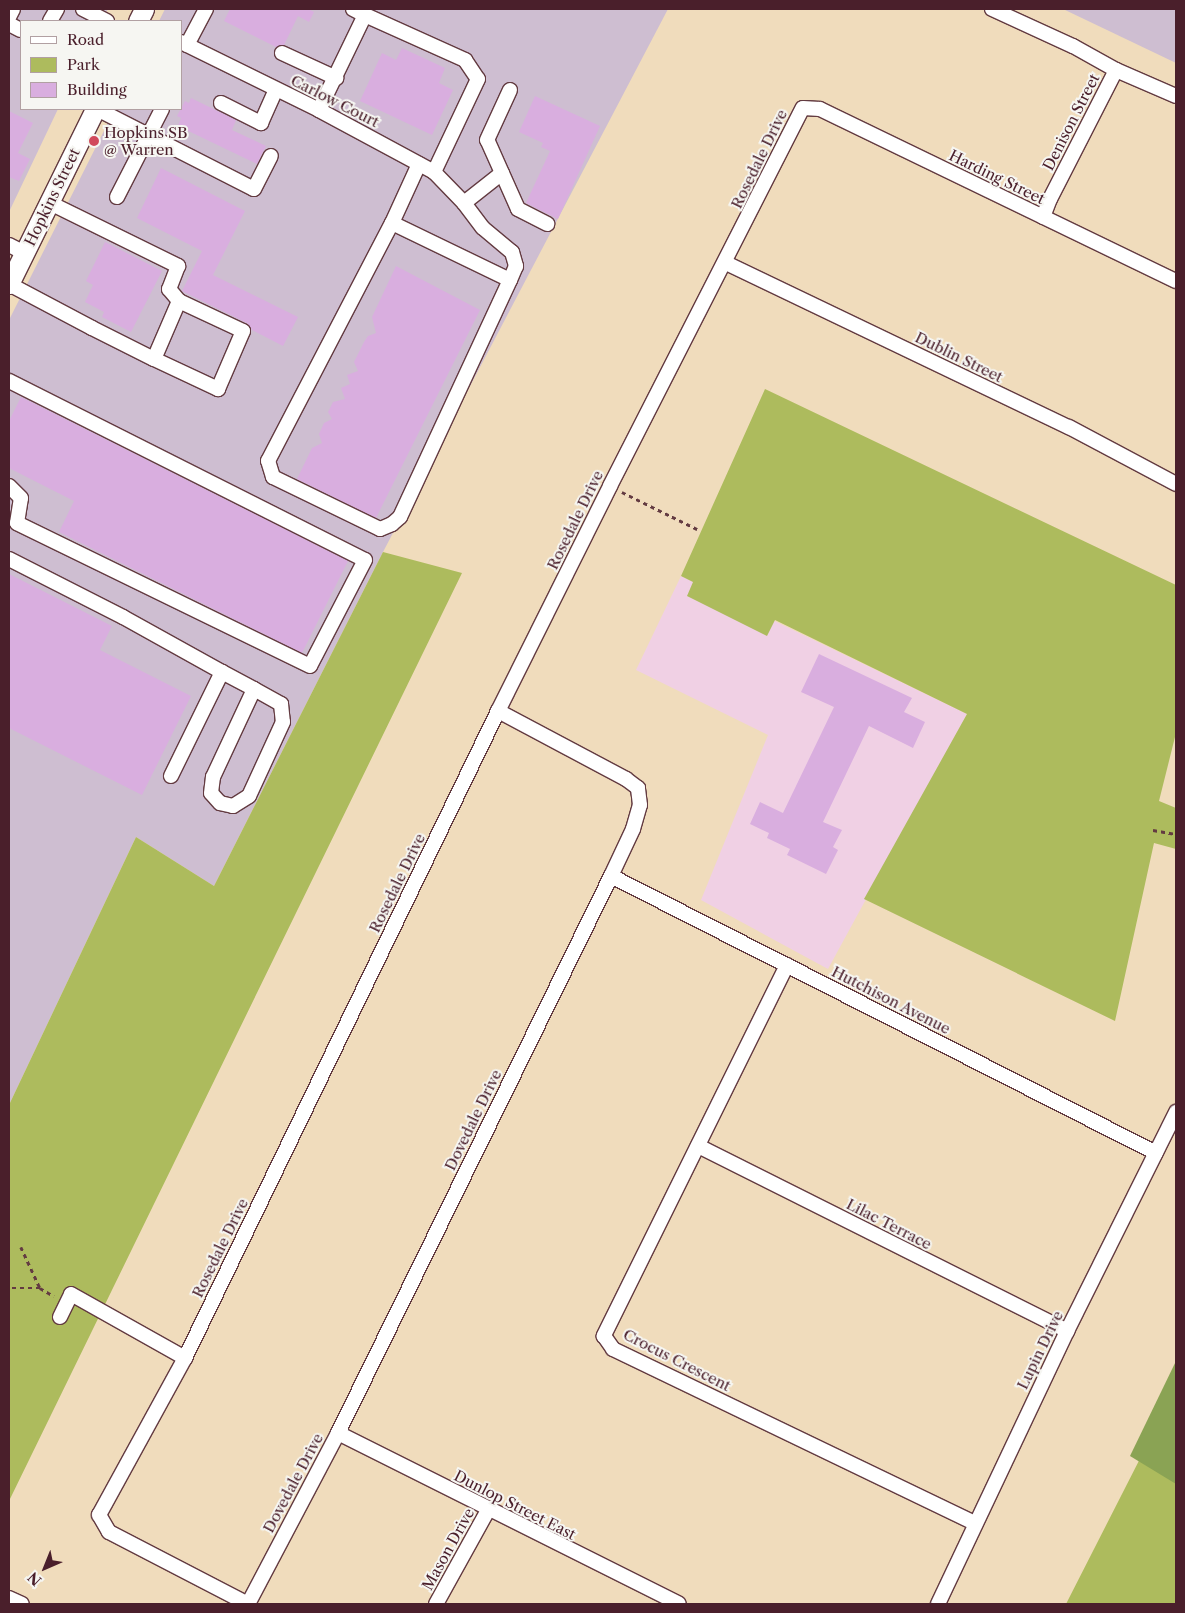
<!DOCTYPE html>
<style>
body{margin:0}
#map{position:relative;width:1185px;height:1613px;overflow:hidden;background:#f0dcbc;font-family:"Libre Caslon Text",serif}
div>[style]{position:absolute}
.built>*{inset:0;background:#f0d0e4}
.industrial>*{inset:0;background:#cebed1}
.green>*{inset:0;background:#adbb5d}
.forest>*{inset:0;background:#8aa354}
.building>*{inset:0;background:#d9aedf}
.path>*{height:2.5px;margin-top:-1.25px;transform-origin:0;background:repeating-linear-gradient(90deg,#633b41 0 4px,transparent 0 8px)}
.roads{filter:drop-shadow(1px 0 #633b41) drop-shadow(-1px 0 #633b41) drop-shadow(0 1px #633b41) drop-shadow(0 -1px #633b41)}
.minor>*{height:14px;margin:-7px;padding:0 7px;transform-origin:7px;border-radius:7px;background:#fff}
.major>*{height:19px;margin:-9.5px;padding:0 9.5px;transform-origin:9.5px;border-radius:9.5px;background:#fff}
.dots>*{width:14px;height:14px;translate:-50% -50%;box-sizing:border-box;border:2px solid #f6f6f2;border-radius:50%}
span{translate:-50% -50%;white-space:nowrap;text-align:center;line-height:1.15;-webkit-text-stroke:4px #f6f6f2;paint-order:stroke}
.street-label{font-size:15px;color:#4a1f2b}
.poi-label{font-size:15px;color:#4a1f2b}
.left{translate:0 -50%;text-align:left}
.frame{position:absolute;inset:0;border:10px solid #4a1f2b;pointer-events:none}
.legend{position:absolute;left:20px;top:20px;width:162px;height:90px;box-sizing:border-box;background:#f6f6f2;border:1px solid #b1a0a2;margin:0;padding:6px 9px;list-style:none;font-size:15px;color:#4a1f2b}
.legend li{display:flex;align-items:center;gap:10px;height:25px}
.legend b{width:25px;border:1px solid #b1a0a2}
.north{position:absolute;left:20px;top:1543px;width:50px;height:50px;-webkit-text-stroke:4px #f6f6f2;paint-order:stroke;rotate:224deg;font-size:14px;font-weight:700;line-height:20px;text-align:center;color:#4a1f2b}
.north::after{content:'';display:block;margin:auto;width:18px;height:22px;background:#4a1f2b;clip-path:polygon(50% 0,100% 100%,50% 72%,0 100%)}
</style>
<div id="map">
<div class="built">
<i style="clip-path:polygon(681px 576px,967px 714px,828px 969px,701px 900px,768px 735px,636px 670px)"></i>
</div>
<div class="industrial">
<i style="clip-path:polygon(9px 9px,108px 9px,101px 21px,21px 21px,21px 109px,58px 109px,9px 212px)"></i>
<i style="clip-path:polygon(165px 9px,668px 9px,383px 552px,214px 886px,136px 837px,9px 1105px,9px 320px,115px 109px,181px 109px,181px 21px,159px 21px)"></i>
<i style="clip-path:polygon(1063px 9px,1176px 9px,1176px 63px)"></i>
</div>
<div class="green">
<i style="clip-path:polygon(765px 389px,1176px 585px,1176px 733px,1159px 801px,1176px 808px,1176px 849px,1154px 843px,1115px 1021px,864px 899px,967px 714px,775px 620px,767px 636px,687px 596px,693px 582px,681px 576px)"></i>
<i style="clip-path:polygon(383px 552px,462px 573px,9px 1501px,9px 1105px,136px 837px,214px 886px)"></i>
<i style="clip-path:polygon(1176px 1369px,1176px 1604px,1066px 1604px,1149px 1441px)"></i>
</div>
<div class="forest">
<i style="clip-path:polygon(1176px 1361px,1176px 1484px,1130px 1456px)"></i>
</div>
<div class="building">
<i style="clip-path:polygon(230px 9px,308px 9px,314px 12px,309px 22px,298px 16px,284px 45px,276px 47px,224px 21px)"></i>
<i style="clip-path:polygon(402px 48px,445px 68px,439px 83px,453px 90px,432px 135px,360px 101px,382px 53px,396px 60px)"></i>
<i style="clip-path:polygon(535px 96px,600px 126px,558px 219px,526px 203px,550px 151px,541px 147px,543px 143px,519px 132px)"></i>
<i style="clip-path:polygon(191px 98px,236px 120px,232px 130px,266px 146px,257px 164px,178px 126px,181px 118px,177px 116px,185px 101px,189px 103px)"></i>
<i style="clip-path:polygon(9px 111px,33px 123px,18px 153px,30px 159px,19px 181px,9px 177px)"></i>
<i style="clip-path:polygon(161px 168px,245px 211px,213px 275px,298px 317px,283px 346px,252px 330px,247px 323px,182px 291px,202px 251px,137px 218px)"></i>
<i style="clip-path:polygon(105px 242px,162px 271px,131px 332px,102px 317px,104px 312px,85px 302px,93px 285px,86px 281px)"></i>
<i style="clip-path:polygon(396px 266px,480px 310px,376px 518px,297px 479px,312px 448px,322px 443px,319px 434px,324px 423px,332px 419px,328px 412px,333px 402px,345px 399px,341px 388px,350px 384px,347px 375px,358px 371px,354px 362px,364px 342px,368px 336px,376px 333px,372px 317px)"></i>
<i style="clip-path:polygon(21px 397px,348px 561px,302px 653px,59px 532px,74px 501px,9px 468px,9px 421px)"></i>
<i style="clip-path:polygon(9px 574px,112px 626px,100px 650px,191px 696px,142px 795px,9px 728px)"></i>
<i style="clip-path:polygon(819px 654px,912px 698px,904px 712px,925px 722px,913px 748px,869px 726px,823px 822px,842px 830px,833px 847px,838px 850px,826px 874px,787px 855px,790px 849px,767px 838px,769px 833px,750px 824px,760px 802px,783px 813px,834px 707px,801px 692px)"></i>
</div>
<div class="path">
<i style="left:622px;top:492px;width:84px;rotate:26.3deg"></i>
<i style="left:1153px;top:830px;width:23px;rotate:10deg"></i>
<i style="left:21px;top:1247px;width:45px;rotate:65.1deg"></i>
<i style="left:40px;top:1288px;width:16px;rotate:30deg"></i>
<i style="left:12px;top:1288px;width:28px"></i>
</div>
<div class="roads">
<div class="minor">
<i style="left:83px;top:9px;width:27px;rotate:27deg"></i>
<i style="left:353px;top:9px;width:13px;rotate:27deg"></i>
<i style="left:992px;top:9px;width:89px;rotate:24.6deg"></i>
<i style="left:1073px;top:46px;width:49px;rotate:29.2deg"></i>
<i style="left:1116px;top:70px;width:65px;rotate:23.4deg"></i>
<i style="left:9px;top:17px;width:9px;rotate:-63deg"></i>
<i style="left:50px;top:21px;width:14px;rotate:-60deg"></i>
<i style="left:9px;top:24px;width:13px;rotate:27deg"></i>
<i style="left:181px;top:42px;width:154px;rotate:26.2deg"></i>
<i style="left:319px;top:110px;width:131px;rotate:28.3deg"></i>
<i style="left:434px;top:172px;width:43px;rotate:45.9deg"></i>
<i style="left:464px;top:203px;width:31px;rotate:53deg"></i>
<i style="left:483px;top:228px;width:38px;rotate:40deg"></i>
<i style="left:512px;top:252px;width:15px;rotate:74deg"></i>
<i style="left:516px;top:266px;width:15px;rotate:113deg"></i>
<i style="left:510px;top:280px;width:261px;rotate:114.9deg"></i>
<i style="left:400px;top:517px;width:11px;rotate:139deg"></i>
<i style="left:392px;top:524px;width:13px;rotate:157deg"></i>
<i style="left:380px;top:529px;width:119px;rotate:-154.1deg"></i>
<i style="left:273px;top:477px;width:17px;rotate:-107deg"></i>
<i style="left:268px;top:461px;width:268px;rotate:-62.5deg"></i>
<i style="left:187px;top:45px;width:41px;rotate:-62.2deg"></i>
<i style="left:282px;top:53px;width:60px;rotate:24.8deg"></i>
<i style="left:221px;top:103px;width:45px;rotate:26.6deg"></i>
<i style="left:261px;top:123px;width:36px;rotate:-66deg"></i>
<i style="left:97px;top:109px;width:176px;rotate:27deg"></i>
<i style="left:254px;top:189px;width:37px;rotate:-63deg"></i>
<i style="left:319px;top:110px;width:106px;rotate:-64.2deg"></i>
<i style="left:365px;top:15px;width:110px;rotate:24.2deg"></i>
<i style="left:465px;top:60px;width:23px;rotate:56deg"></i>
<i style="left:478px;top:79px;width:103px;rotate:115.3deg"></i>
<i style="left:419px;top:164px;width:65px;rotate:114.6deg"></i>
<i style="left:392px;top:223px;width:131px;rotate:25.8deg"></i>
<i style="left:502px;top:173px;width:36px;rotate:-114deg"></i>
<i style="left:487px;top:140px;width:55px;rotate:-65.3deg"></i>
<i style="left:117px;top:197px;width:99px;rotate:-62.9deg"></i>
<i style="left:50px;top:203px;width:143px;rotate:26.2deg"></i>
<i style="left:178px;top:266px;width:25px;rotate:111deg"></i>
<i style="left:169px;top:289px;width:16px;rotate:50deg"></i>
<i style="left:464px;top:203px;width:48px;rotate:-38.3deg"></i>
<i style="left:502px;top:173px;width:39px;rotate:66deg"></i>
<i style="left:518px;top:209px;width:33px;rotate:27deg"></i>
<i style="left:1043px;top:217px;width:19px;rotate:-69deg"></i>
<i style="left:1050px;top:199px;width:145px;rotate:-62.9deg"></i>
<i style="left:9px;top:245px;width:18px;rotate:27deg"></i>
<i style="left:726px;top:263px;width:380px;rotate:25.6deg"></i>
<i style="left:1069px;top:427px;width:121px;rotate:28deg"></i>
<i style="left:9px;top:284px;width:94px;rotate:27.9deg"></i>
<i style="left:92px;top:328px;width:69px;rotate:26.6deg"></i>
<i style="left:154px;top:359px;width:71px;rotate:25.1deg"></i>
<i style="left:218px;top:389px;width:63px;rotate:-66.7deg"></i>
<i style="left:243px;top:331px;width:71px;rotate:-154.9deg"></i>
<i style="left:179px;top:301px;width:63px;rotate:113.3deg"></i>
<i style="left:9px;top:381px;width:398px;rotate:26.7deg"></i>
<i style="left:365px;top:560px;width:119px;rotate:117.4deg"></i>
<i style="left:310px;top:666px;width:326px;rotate:-154deg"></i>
<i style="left:17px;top:523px;width:25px;rotate:-81deg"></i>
<i style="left:21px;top:498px;width:17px;rotate:-135deg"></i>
<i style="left:9px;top:559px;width:128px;rotate:27deg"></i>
<i style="left:123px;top:617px;width:113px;rotate:29.1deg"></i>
<i style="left:222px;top:672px;width:36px;rotate:28deg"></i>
<i style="left:254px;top:689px;width:31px;rotate:29deg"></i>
<i style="left:281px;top:704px;width:18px;rotate:84deg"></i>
<i style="left:283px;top:722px;width:81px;rotate:114.7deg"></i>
<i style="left:249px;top:796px;width:19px;rotate:148deg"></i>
<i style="left:233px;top:806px;width:13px;rotate:-167deg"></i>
<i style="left:220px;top:803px;width:13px;rotate:-132deg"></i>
<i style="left:211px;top:793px;width:16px;rotate:-83deg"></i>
<i style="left:213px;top:777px;width:97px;rotate:-65deg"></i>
<i style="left:171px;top:776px;width:116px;rotate:-63.9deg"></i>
<i style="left:611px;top:876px;width:611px;rotate:26.94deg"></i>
<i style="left:787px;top:965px;width:414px;rotate:116.3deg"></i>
<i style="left:604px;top:1336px;width:16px;rotate:55deg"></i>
<i style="left:613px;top:1349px;width:402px;rotate:25.7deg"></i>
<i style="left:698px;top:1146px;width:413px;rotate:26.6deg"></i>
<i style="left:60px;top:1317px;width:25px;rotate:-64deg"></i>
<i style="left:71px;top:1294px;width:131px;rotate:29.3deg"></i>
<i style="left:338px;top:1433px;width:381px;rotate:26.6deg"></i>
<i style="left:9px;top:1598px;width:14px;rotate:25deg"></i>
<i style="left:248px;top:1604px;width:157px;rotate:-152.6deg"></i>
<i style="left:109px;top:1532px;width:20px;rotate:-120deg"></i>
<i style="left:99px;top:1515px;width:179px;rotate:-61.3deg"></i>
<i style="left:185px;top:1358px;width:719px;rotate:-64.18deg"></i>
<i style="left:498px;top:711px;width:251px;rotate:-63.5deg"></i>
<i style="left:610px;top:486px;width:424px;rotate:-63deg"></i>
<i style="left:803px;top:108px;width:17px;rotate:3deg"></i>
<i style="left:820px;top:109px;width:395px;rotate:25.8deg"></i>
<i style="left:248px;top:1604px;width:193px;rotate:-62.2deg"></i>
<i style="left:338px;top:1433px;width:620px;rotate:-63.89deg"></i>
<i style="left:611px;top:876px;width:52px;rotate:-64.9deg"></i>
<i style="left:633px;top:829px;width:25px;rotate:-74deg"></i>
<i style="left:640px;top:805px;width:17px;rotate:-97deg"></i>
<i style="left:638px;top:788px;width:15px;rotate:-143deg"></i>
<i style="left:626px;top:779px;width:145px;rotate:-152deg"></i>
<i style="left:436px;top:1604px;width:107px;rotate:-61deg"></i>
<i style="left:938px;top:1604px;width:302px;rotate:-64.7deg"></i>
<i style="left:1067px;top:1331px;width:245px;rotate:-63.5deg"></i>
</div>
<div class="major">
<i style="left:138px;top:21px;width:13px;rotate:-63deg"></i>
<i style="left:9px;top:284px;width:195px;rotate:-63.8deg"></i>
</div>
</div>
<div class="dots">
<i style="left:94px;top:141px;background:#d1495b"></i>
</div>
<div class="street-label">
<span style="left:335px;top:101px;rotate:27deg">Carlow Court</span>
<span style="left:1071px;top:122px;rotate:-63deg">Denison Street</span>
<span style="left:759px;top:159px;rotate:-64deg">Rosedale Drive</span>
<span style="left:997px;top:177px;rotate:26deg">Harding Street</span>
<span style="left:52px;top:197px;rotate:-64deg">Hopkins Street</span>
<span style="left:959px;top:357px;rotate:26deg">Dublin Street</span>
<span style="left:575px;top:520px;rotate:-64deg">Rosedale Drive</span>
<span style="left:397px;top:883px;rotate:-64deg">Rosedale Drive</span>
<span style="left:891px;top:1000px;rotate:27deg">Hutchison Avenue</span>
<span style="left:473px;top:1120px;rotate:-64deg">Dovedale Drive</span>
<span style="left:889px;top:1224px;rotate:27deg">Lilac Terrace</span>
<span style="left:220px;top:1248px;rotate:-64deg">Rosedale Drive</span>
<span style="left:1040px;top:1350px;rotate:-64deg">Lupin Drive</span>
<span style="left:677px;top:1360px;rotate:27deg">Crocus Crescent</span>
<span style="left:293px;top:1483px;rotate:-62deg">Dovedale Drive</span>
<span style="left:515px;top:1505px;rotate:27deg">Dunlop Street East</span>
<span style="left:448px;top:1549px;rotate:-61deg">Mason Drive</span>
</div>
<div class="poi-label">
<span class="left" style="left:104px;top:141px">Hopkins SB<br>@ Warren</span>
</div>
<div class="frame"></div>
<ul class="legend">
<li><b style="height:6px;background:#fff"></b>Road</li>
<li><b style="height:14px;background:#adbb5d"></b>Park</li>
<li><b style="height:14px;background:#d9aedf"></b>Building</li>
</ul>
<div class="north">N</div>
</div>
